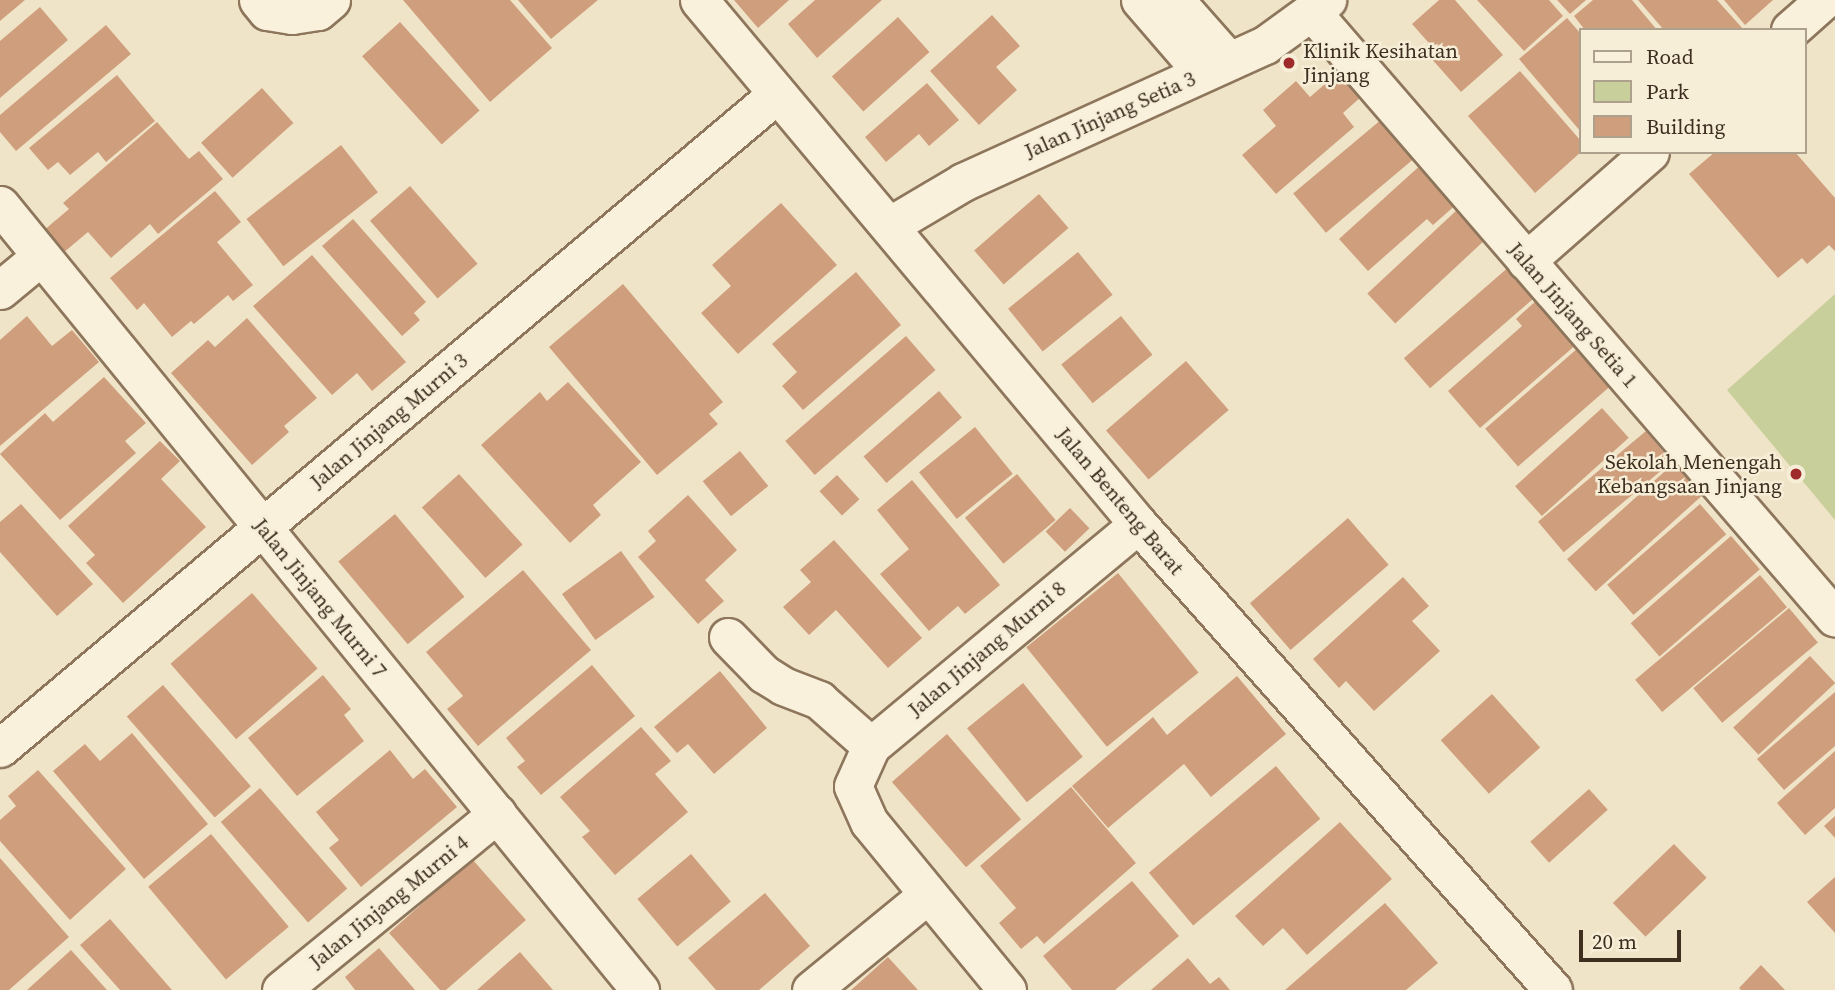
<!DOCTYPE html>
<style>
body{margin:0}
#map{position:relative;width:1835px;height:990px;overflow:hidden;background:#f0e4c8;font-family:"Source Serif 4",serif}
div>[style]{position:absolute}
.green>*{inset:0;background:#c9cf9b}
.building>*{inset:0;background:#cf9f7d;transform-origin:0 0}
.roads{filter:drop-shadow(2px 0 #8d765c) drop-shadow(-2px 0 #8d765c) drop-shadow(0 2px #8d765c) drop-shadow(0 -2px #8d765c)}
.minor>*{height:37px;margin:-18.5px;padding:0 18.5px;transform-origin:18.5px;border-radius:18.5px;background:#faf1dc}
.dots>*{width:19px;height:19px;translate:-50% -50%;box-sizing:border-box;border:4px solid #f7eed8;border-radius:50%}
span{translate:-50% -50%;white-space:nowrap;text-align:center;line-height:1.15;-webkit-text-stroke:5px #f7eed8;paint-order:stroke}
.poi-label{font-size:21px;color:#3d2e20}
.left{translate:0 -50%;text-align:left}
.right{translate:-100% -50%;text-align:right}
.street-label{font-size:21px;color:#3d2e20}
.legend{position:absolute;left:1579px;top:28px;width:228px;height:126px;box-sizing:border-box;background:#f7eed8;border:2px solid #ada18e;margin:0;padding:9px 12px;list-style:none;font-size:21px;color:#3d2e20}
.legend li{display:flex;align-items:center;gap:14px;height:35px}
.legend b{width:35px;border:2px solid #ada18e}
.scale{position:absolute;left:1579px;top:930px;width:102px;height:32px;box-sizing:border-box;border:4px solid #3d2e20;border-top:0;padding-left:9px;font-size:21px;line-height:24px;white-space:nowrap;color:#3d2e20;-webkit-text-stroke:5px #f7eed8;paint-order:stroke}
</style>
<div id="map">
<div class="green">
<i style="clip-path:polygon(1835px 294px,1835px 520px,1727px 390px)"></i>
</div>
<div class="building">
<i style="clip-path:polygon(0 0,25px 0,0 21px)"></i>
<i style="clip-path:polygon(403px 0,510px 0,552px 48px,490px 102px)"></i>
<i style="clip-path:polygon(518px 0,598px 0,551px 39px)"></i>
<i style="clip-path:polygon(734px 0,789px 0,758px 28px)"></i>
<i style="clip-path:polygon(815px 0,882px 0,817px 58px,788px 24px)"></i>
<i style="clip-path:polygon(1439px 0,1455px 0,1503px 55px,1461px 92px,1430px 57px,1436px 51px,1412px 24px)"></i>
<i style="clip-path:polygon(1477px 0,1549px 0,1563px 16px,1524px 51px)"></i>
<i style="clip-path:polygon(1557px 0,1586px 0,1570px 14px)"></i>
<i style="clip-path:polygon(1593px 0,1632px 0,1657px 30px,1585px 30px,1574px 16px)"></i>
<i style="clip-path:polygon(1638px 0,1717px 0,1744px 30px,1664px 30px)"></i>
<i style="clip-path:polygon(1724px 0,1773px 0,1745px 25px)"></i>
<i style="clip-path:polygon(40px 7px,68px 40px,0 98px,0 41px)"></i>
<i style="clip-path:polygon(992px 15px,1020px 46px,996px 67px,1017px 90px,979px 125px,930px 71px)"></i>
<i style="left:898px;top:17px;width:47px;height:89px;rotate:48deg"></i>
<i style="clip-path:polygon(1567px 18px,1581px 34px,1581px 132px,1519px 59px)"></i>
<i style="left:400px;top:22px;width:119px;height:51px;rotate:48deg"></i>
<i style="clip-path:polygon(106px 25px,131px 54px,16px 151px,0 132px,0 115px)"></i>
<i style="clip-path:polygon(1340px 71px,1362px 96px,1343px 113px,1354px 127px,1276px 194px,1242px 155px,1276px 126px,1263px 110px,1296px 81px,1310px 97px)"></i>
<i style="clip-path:polygon(1520px 71px,1581px 141px,1581px 152px,1535px 193px,1468px 116px)"></i>
<i style="clip-path:polygon(117px 75px,155px 121px,106px 162px,98px 152px,70px 175px,58px 162px,48px 170px,29px 148px)"></i>
<i style="clip-path:polygon(927px 83px,959px 120px,929px 146px,919px 134px,886px 162px,865px 137px)"></i>
<i style="left:262px;top:88px;width:47px;height:82px;rotate:48deg"></i>
<i style="left:1382px;top:119px;width:51px;height:116px;rotate:50deg"></i>
<i style="clip-path:polygon(157px 122px,189px 159px,199px 151px,223px 179px,158px 234px,150px 224px,111px 258px,88px 232px,63px 253px,43px 231px,69px 209px,63px 203px)"></i>
<i style="left:341px;top:145px;width:60px;height:120px;rotate:52deg"></i>
<i style="clip-path:polygon(1715px 152px,1795px 152px,1835px 198px,1835px 251px,1829px 245px,1807px 264px,1802px 258px,1778px 278px,1689px 174px)"></i>
<i style="clip-path:polygon(1424px 162px,1459px 202px,1433px 225px,1427px 219px,1368px 271px,1339px 239px)"></i>
<i style="left:410px;top:186px;width:103px;height:53px;rotate:49deg"></i>
<i style="clip-path:polygon(215px 191px,241px 222px,217px 242px,253px 285px,233px 301px,228px 295px,194px 324px,191px 321px,172px 337px,144px 303px,137px 310px,110px 278px)"></i>
<i style="left:1039px;top:194px;width:45px;height:86px;rotate:49deg"></i>
<i style="clip-path:polygon(781px 203px,837px 265px,738px 354px,701px 313px,731px 286px,712px 265px)"></i>
<i style="left:1458px;top:209px;width:41px;height:124px;rotate:47deg"></i>
<i style="clip-path:polygon(353px 219px,426px 302px,414px 313px,420px 320px,402px 336px,322px 246px)"></i>
<i style="left:1078px;top:252px;width:55px;height:90px;rotate:51deg"></i>
<i style="clip-path:polygon(312px 255px,406px 362px,372px 391px,357px 373px,332px 395px,253px 306px)"></i>
<i style="left:1511px;top:265px;width:40px;height:142px;rotate:49deg"></i>
<i style="clip-path:polygon(856px 272px,901px 325px,803px 410px,782px 386px,797px 372px,772px 344px)"></i>
<i style="clip-path:polygon(623px 284px,723px 402px,709px 414px,718px 424px,657px 475px,549px 347px)"></i>
<i style="clip-path:polygon(1539px 298px,1578px 343px,1480px 428px,1448px 391px,1522px 326px,1516px 319px)"></i>
<i style="clip-path:polygon(27px 316px,52px 346px,72px 330px,99px 362px,0 446px,0 340px)"></i>
<i style="left:1121px;top:316px;width:50px;height:77px;rotate:51deg"></i>
<i style="clip-path:polygon(247px 318px,317px 398px,284px 426px,289px 432px,252px 465px,171px 373px,208px 340px,215px 347px)"></i>
<i style="left:906px;top:336px;width:45px;height:160px;rotate:49deg"></i>
<i style="left:1578px;top:348px;width:50px;height:123px;rotate:49deg"></i>
<i style="left:1186px;top:361px;width:65px;height:106px;rotate:49deg"></i>
<i style="clip-path:polygon(104px 377px,146px 423px,125px 441px,136px 453px,60px 520px,0 454px,45px 413px,53px 422px)"></i>
<i style="clip-path:polygon(568px 382px,641px 462px,593px 505px,601px 515px,570px 543px,481px 445px,540px 392px,547px 401px)"></i>
<i style="left:939px;top:391px;width:35px;height:100px;rotate:49deg"></i>
<i style="left:1602px;top:408px;width:40px;height:117px;rotate:48deg"></i>
<i style="left:975px;top:427px;width:60px;height:72px;rotate:51deg"></i>
<i style="left:1646px;top:431px;width:40px;height:141px;rotate:50deg"></i>
<i style="clip-path:polygon(160px 441px,180px 461px,161px 479px,206px 527px,123px 603px,86px 563px,95px 555px,68px 526px)"></i>
<i style="left:740px;top:451px;width:45px;height:48px;rotate:51deg"></i>
<i style="left:1674px;top:463px;width:43px;height:144px;rotate:48deg"></i>
<i style="left:459px;top:474px;width:95px;height:50px;rotate:48deg"></i>
<i style="left:1017px;top:474px;width:60px;height:68px;rotate:50deg"></i>
<i style="left:837px;top:475px;width:33px;height:24px;rotate:47deg"></i>
<i style="clip-path:polygon(912px 480px,1000px 585px,965px 614px,958px 606px,929px 631px,880px 574px,909px 549px,877px 510px)"></i>
<i style="clip-path:polygon(688px 495px,737px 550px,705px 580px,724px 601px,698px 624px,638px 557px,656px 541px,648px 531px)"></i>
<i style="clip-path:polygon(21px 504px,93px 584px,57px 616px,0 552px,0 522px)"></i>
<i style="left:1700px;top:504px;width:40px;height:123px;rotate:49deg"></i>
<i style="left:1070px;top:508px;width:28px;height:34px;rotate:46deg"></i>
<i style="left:395px;top:514px;width:108px;height:74px;rotate:50deg"></i>
<i style="left:1348px;top:518px;width:62px;height:130px;rotate:49deg"></i>
<i style="left:1731px;top:536px;width:44px;height:133px;rotate:49deg"></i>
<i style="clip-path:polygon(834px 540px,922px 638px,888px 668px,836px 610px,809px 635px,783px 607px,811px 582px,800px 570px)"></i>
<i style="left:621px;top:551px;width:57px;height:73px;rotate:54deg"></i>
<i style="clip-path:polygon(523px 570px,591px 650px,478px 746px,447px 709px,463px 696px,426px 652px)"></i>
<i style="left:1118px;top:573px;width:128px;height:118px;rotate:51deg"></i>
<i style="left:1760px;top:575px;width:42px;height:163px;rotate:50deg"></i>
<i style="clip-path:polygon(1403px 577px,1429px 606px,1412px 621px,1440px 651px,1374px 711px,1346px 681px,1339px 688px,1313px 659px)"></i>
<i style="left:252px;top:593px;width:100px;height:108px;rotate:49deg"></i>
<i style="left:1789px;top:608px;width:45px;height:125px;rotate:50deg"></i>
<i style="left:1810px;top:656px;width:37px;height:105px;rotate:47deg"></i>
<i style="clip-path:polygon(592px 665px,635px 716px,541px 795px,517px 767px,525px 761px,506px 738px)"></i>
<i style="clip-path:polygon(720px 671px,767px 728px,714px 774px,688px 744px,677px 753px,654px 727px)"></i>
<i style="clip-path:polygon(323px 675px,351px 709px,344px 715px,364px 741px,297px 796px,248px 738px)"></i>
<i style="clip-path:polygon(1237px 676px,1286px 734px,1211px 797px,1184px 764px,1108px 828px,1072px 786px,1153px 717px,1167px 735px)"></i>
<i style="left:1023px;top:683px;width:95px;height:72px;rotate:51deg"></i>
<i style="left:163px;top:685px;width:134px;height:48px;rotate:49deg"></i>
<i style="clip-path:polygon(1835px 692px,1835px 746px,1784px 790px,1757px 759px)"></i>
<i style="left:1492px;top:694px;width:72px;height:69px;rotate:48deg"></i>
<i style="clip-path:polygon(641px 727px,671px 761px,655px 774px,688px 812px,615px 875px,582px 837px,590px 831px,560px 797px)"></i>
<i style="clip-path:polygon(132px 733px,208px 824px,144px 879px,53px 771px,85px 744px,100px 761px)"></i>
<i style="left:947px;top:734px;width:113px;height:73px;rotate:49deg"></i>
<i style="clip-path:polygon(390px 750px,413px 779px,425px 769px,457px 807px,361px 887px,329px 848px,339px 840px,316px 812px)"></i>
<i style="clip-path:polygon(1835px 751px,1835px 808px,1805px 835px,1777px 803px)"></i>
<i style="left:1276px;top:766px;width:69px;height:166px;rotate:50deg"></i>
<i style="clip-path:polygon(38px 770px,126px 869px,70px 920px,0 841px,0 820px,16px 806px,8px 796px)"></i>
<i style="clip-path:polygon(1071px 787px,1136px 863px,1044px 944px,1037px 936px,1021px 949px,999px 923px,1016px 908px,980px 866px)"></i>
<i style="left:260px;top:788px;width:133px;height:52px;rotate:49deg"></i>
<i style="left:1589px;top:789px;width:28px;height:79px;rotate:48deg"></i>
<i style="clip-path:polygon(1835px 816px,1835px 838px,1824px 826px)"></i>
<i style="clip-path:polygon(1340px 822px,1392px 879px,1307px 955px,1283px 928px,1263px 946px,1235px 916px)"></i>
<i style="left:211px;top:834px;width:121px;height:82px;rotate:50deg"></i>
<i style="left:1674px;top:844px;width:47px;height:85px;rotate:46deg"></i>
<i style="left:691px;top:854px;width:62px;height:70px;rotate:50deg"></i>
<i style="clip-path:polygon(0 858px,69px 937px,9px 990px,0 990px)"></i>
<i style="clip-path:polygon(472px 859px,526px 920px,446px 990px,440px 990px,389px 933px)"></i>
<i style="clip-path:polygon(1835px 877px,1835px 933px,1807px 902px)"></i>
<i style="clip-path:polygon(1132px 881px,1179px 936px,1115px 990px,1072px 990px,1043px 956px)"></i>
<i style="clip-path:polygon(765px 893px,810px 946px,759px 990px,716px 990px,688px 958px)"></i>
<i style="clip-path:polygon(1385px 903px,1438px 963px,1406px 990px,1285px 990px)"></i>
<i style="clip-path:polygon(110px 919px,172px 990px,120px 990px,80px 945px)"></i>
<i style="clip-path:polygon(379px 948px,415px 990px,355px 990px,345px 977px)"></i>
<i style="clip-path:polygon(71px 950px,107px 990px,27px 990px)"></i>
<i style="clip-path:polygon(520px 952px,553px 990px,477px 990px)"></i>
<i style="clip-path:polygon(888px 957px,918px 990px,851px 990px)"></i>
<i style="clip-path:polygon(1188px 958px,1210px 984px,1219px 977px,1230px 990px,1151px 990px)"></i>
<i style="clip-path:polygon(1761px 965px,1785px 990px,1741px 990px,1739px 988px)"></i>
</div>
<div class="roads">
<div class="minor">
<i style="left:258px;top:0;width:14px;rotate:51deg"></i>
<i style="left:267px;top:11px;width:25px;rotate:9deg"></i>
<i style="left:292px;top:15px;width:26px;rotate:-9deg"></i>
<i style="left:318px;top:11px;width:17px;rotate:-40deg"></i>
<i style="left:699px;top:0;width:684px;rotate:50.04deg"></i>
<i style="left:1138px;top:524px;width:624px;rotate:48.31deg"></i>
<i style="left:1140px;top:0;width:96px;rotate:49.2deg"></i>
<i style="left:1175px;top:0;width:81px;rotate:48.5deg"></i>
<i style="left:1312px;top:12px;width:800px;rotate:49.2deg"></i>
<i style="left:1790px;top:30px;width:45px;rotate:-41.4deg"></i>
<i style="left:0;top:205px;width:1013px;rotate:50.81deg"></i>
<i style="left:889px;top:226px;width:86px;rotate:-30.7deg"></i>
<i style="left:963px;top:182px;width:332px;rotate:-24.4deg"></i>
<i style="left:1265px;top:45px;width:77px;rotate:-36deg"></i>
<i style="left:1526px;top:261px;width:165px;rotate:-41.3deg"></i>
<i style="left:0;top:290px;width:53px;rotate:-39.7deg"></i>
<i style="left:728px;top:637px;width:52px;rotate:45.8deg"></i>
<i style="left:764px;top:674px;width:22px;rotate:32deg"></i>
<i style="left:783px;top:686px;width:39px;rotate:21deg"></i>
<i style="left:819px;top:700px;width:69px;rotate:41.5deg"></i>
<i style="left:0;top:748px;width:1016px;rotate:-40.09deg"></i>
<i style="left:281px;top:990px;width:279px;rotate:-39.2deg"></i>
<i style="left:811px;top:990px;width:150px;rotate:-39.3deg"></i>
<i style="left:1007px;top:990px;width:217px;rotate:-129.4deg"></i>
<i style="left:869px;top:822px;width:39px;rotate:-114deg"></i>
<i style="left:853px;top:786px;width:44px;rotate:-65.8deg"></i>
<i style="left:871px;top:746px;width:347px;rotate:-39.7deg"></i>
</div>
</div>
<div class="dots">
<i style="left:1289px;top:63px;background:#9e2a2b"></i>
<i style="left:1796px;top:474px;background:#9e2a2b"></i>
</div>
<div class="poi-label">
<span class="left" style="left:1303px;top:63px">Klinik Kesihatan<br>Jinjang</span>
<span class="right" style="left:1782px;top:474px">Sekolah Menengah<br>Kebangsaan Jinjang</span>
</div>
<div class="street-label">
<span style="left:1110px;top:115px;rotate:-24deg">Jalan Jinjang Setia 3</span>
<span style="left:1573px;top:315px;rotate:49deg">Jalan Jinjang Setia 1</span>
<span style="left:389px;top:421px;rotate:-40deg">Jalan Jinjang Murni 3</span>
<span style="left:1120px;top:501px;rotate:50deg">Jalan Benteng Barat</span>
<span style="left:320px;top:598px;rotate:51deg">Jalan Jinjang Murni 7</span>
<span style="left:987px;top:649px;rotate:-40deg">Jalan Jinjang Murni 8</span>
<span style="left:389px;top:902px;rotate:-39deg">Jalan Jinjang Murni 4</span>
</div>
<ul class="legend">
<li><b style="height:9px;background:#faf1dc"></b>Road</li>
<li><b style="height:19px;background:#c9cf9b"></b>Park</li>
<li><b style="height:19px;background:#cf9f7d"></b>Building</li>
</ul>
<div class="scale">20 m</div>
</div>
